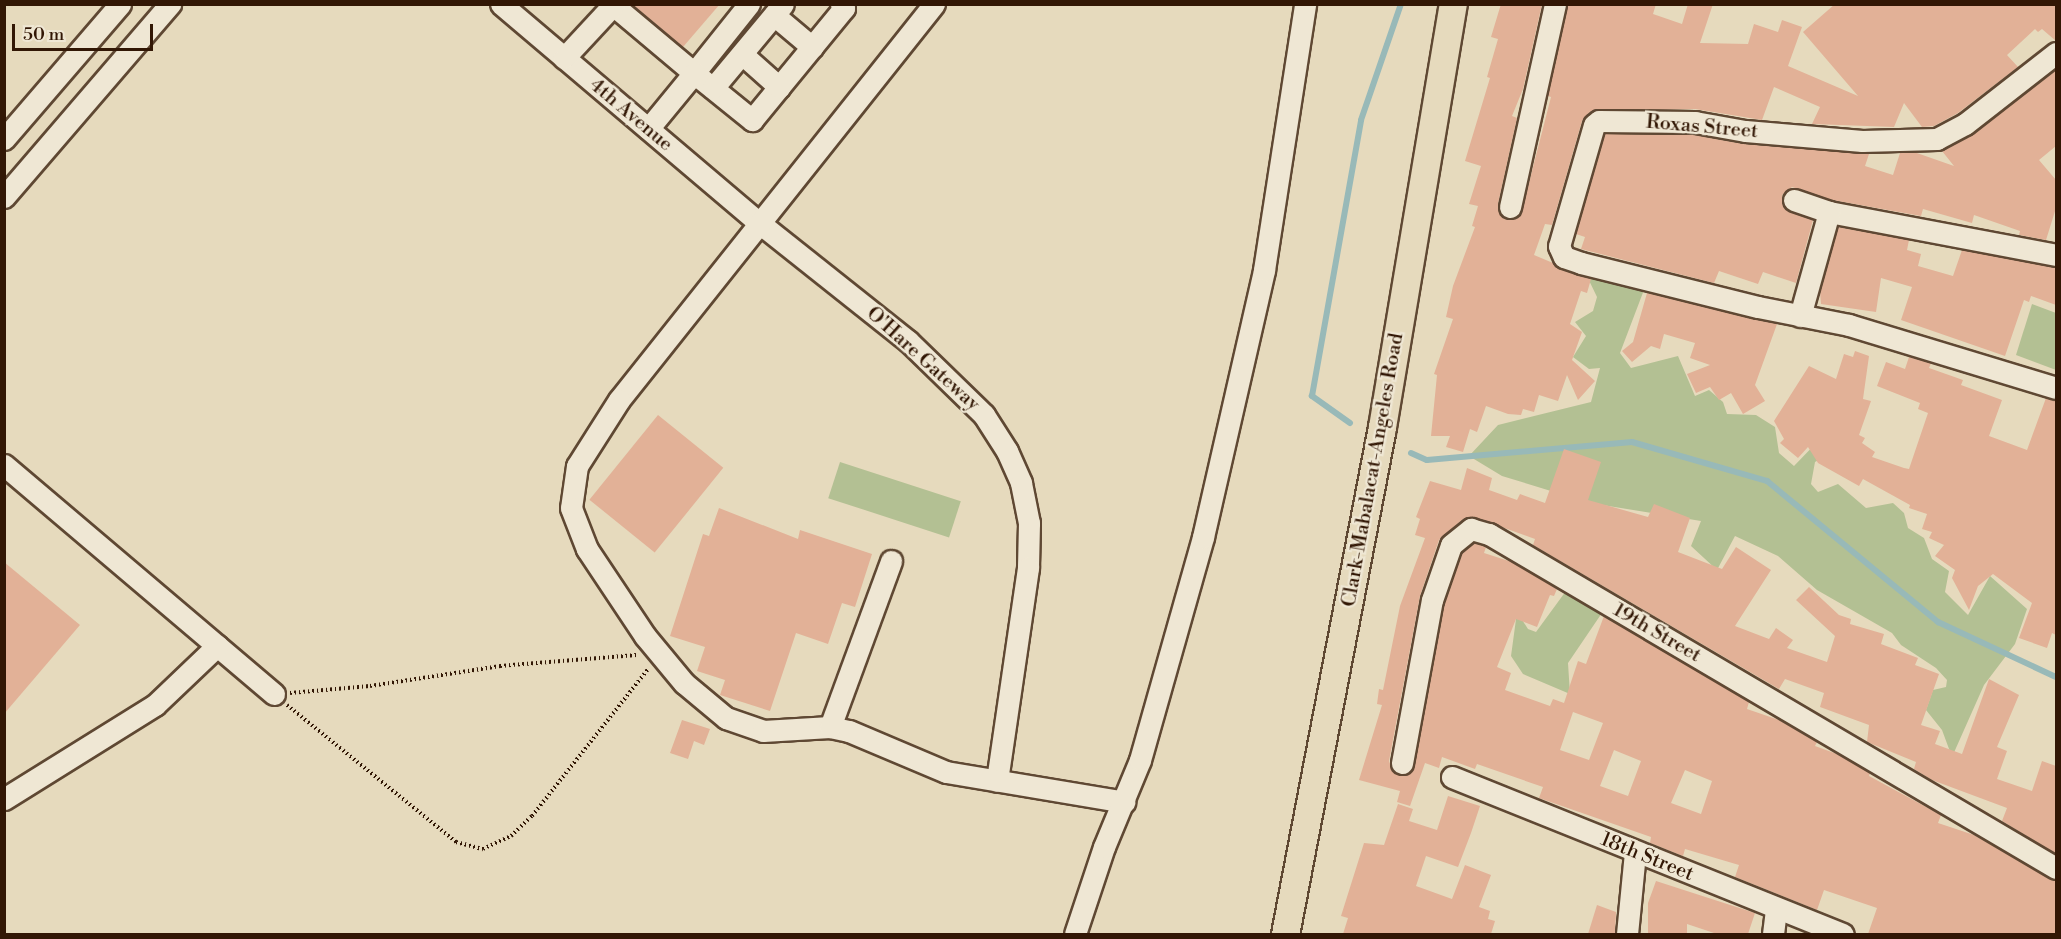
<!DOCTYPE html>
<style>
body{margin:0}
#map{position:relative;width:2061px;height:939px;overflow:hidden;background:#e6dabd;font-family:"Libre Bodoni",serif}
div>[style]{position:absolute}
.green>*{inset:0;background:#b3c093;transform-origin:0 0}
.stream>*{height:6px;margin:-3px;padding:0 3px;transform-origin:3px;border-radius:3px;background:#98b9b8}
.building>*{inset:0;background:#e2b197;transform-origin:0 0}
.path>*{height:4px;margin-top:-2px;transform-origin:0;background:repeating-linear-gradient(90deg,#321705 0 1.5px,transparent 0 4.5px)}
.roads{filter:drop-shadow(2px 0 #5f4833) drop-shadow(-2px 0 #5f4833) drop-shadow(0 2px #5f4833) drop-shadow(0 -2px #5f4833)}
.minor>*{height:21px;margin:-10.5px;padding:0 10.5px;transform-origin:10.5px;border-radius:10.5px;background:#efe7d4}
.major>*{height:27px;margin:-13.5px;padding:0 13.5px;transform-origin:13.5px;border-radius:13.5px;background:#e6dabd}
span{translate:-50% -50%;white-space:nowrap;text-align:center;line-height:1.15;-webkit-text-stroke:4.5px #efe7d4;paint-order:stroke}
.street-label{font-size:20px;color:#321705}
.frame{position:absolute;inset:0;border:6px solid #321705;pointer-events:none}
.scale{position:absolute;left:12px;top:24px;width:141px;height:27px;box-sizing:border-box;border:3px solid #321705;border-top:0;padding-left:8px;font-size:18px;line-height:21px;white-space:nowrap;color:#321705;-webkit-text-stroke:4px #efe7d4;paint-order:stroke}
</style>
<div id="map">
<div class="green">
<i style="clip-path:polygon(1584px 270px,1647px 282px,1620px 353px,1631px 368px,1678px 356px,1695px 396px,1709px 390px,1723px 402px,1727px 414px,1756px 415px,1775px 427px,1779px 453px,1794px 466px,1822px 437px,1829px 454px,1815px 462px,1811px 484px,1818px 492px,1838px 484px,1866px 508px,1893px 503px,1904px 513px,1908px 528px,1924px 538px,1932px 559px,1949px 571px,1945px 592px,1968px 615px,1990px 576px,2027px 609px,2015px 644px,1984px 685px,1952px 757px,1942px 730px,1926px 710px,1933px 690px,1946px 687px,1947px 680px,1936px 668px,1901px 645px,1892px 633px,1817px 590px,1778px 556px,1735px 536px,1717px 570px,1691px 546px,1701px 521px,1590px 503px,1502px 476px,1469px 456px,1498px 425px,1591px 402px,1600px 368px,1589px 369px,1573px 357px,1586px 336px,1575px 322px,1593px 311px,1597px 297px)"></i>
<i style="clip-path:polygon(2032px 304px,2056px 313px,2056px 370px,2016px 355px)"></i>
<i style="left:840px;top:462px;width:127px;height:38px;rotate:18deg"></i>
<i style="clip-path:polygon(1566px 591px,1606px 607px,1568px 663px,1570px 694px,1523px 674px,1511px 656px,1517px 612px,1528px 629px,1536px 632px)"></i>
</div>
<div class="stream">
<i style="left:1350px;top:423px;width:47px;rotate:-144.6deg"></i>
<i style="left:1312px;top:396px;width:280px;rotate:-79.9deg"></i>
<i style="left:1361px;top:120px;width:123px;rotate:-71deg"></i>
<i style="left:1411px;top:453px;width:17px;rotate:24deg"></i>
<i style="left:1427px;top:460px;width:206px;rotate:-5deg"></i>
<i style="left:1632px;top:442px;width:141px;rotate:16.1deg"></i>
<i style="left:1767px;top:481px;width:222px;rotate:39.5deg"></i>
<i style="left:1938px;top:622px;width:130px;rotate:25deg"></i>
</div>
<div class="building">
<i style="clip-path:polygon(632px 4px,720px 4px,683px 47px)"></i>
<i style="clip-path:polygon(1501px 4px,1542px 4px,1523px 89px,1512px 116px,1517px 118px,1498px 204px,1501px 216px,1508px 219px,1519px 216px,1522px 210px,1551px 97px,1548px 96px,1567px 4px,1656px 4px,1653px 14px,1682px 24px,1688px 4px,1713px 4px,1700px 43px,1748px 44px,1754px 24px,1778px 32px,1782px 20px,1802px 27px,1788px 66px,1858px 96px,1803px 32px,1835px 4px,2056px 4px,2056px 41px,2042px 29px,2038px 32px,2035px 29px,2007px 55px,2018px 67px,1958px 113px,1934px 126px,1922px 127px,1904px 103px,1894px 127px,1812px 124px,1820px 107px,1774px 87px,1762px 120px,1695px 109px,1591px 111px,1582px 121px,1552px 225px,1545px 224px,1534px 255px,1591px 279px,1587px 293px,1581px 291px,1570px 324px,1582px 332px,1572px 360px,1595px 381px,1578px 400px,1567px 375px,1558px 401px,1539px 395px,1534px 412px,1523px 409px,1521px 415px,1508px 414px,1486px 406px,1477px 432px,1470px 429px,1463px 452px,1446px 447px,1450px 436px,1431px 436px,1437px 375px,1434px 374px,1453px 319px,1446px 317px,1453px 286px,1475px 227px,1472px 226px,1478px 206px,1469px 204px,1481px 166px,1465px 161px,1490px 78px,1487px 77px,1498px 39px,1491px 37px)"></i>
<i style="clip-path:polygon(2056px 69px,2056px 146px,2039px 160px,2056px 180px,2056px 208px,2046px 240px,2019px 235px,2020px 231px,1974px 215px,1972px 223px,1923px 209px,1921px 216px,1832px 200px,1792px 187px,1782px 195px,1784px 208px,1813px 220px,1796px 283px,1763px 272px,1758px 284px,1719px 271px,1714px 283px,1581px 249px,1585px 237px,1576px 234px,1605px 134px,1694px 135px,1744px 144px,1869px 154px,1865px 166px,1893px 175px,1900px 153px,1914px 152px,1954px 166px,1942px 151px,1973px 134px)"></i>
<i style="clip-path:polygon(1838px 227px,1909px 240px,1907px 250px,1921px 254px,1918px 266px,1953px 276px,1962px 250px,2056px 267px,2056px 305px,2031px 296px,2029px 302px,2024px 300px,2005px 356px,1901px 320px,1912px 287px,1881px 278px,1876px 312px,1821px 304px,1820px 292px)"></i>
<i style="clip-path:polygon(1647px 293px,1777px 324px,1755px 385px,1765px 401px,1743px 414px,1731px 393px,1719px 400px,1710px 387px,1696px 393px,1687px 374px,1710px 365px,1690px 358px,1695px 343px,1664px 334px,1660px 349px,1651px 346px,1632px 362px,1622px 351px,1633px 342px)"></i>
<i style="clip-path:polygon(1855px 351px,1869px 356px,1863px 399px,1871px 401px,1859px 435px,1865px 438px,1862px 443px,1875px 452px,1872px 457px,1904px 468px,1909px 469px,1928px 413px,1918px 409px,1920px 403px,1877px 386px,1886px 362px,1905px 369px,1909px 357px,1931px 363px,1929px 368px,1963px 380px,1961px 385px,2002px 400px,1989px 436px,2027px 450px,2046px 398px,2056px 400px,2056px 635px,2052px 633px,2047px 648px,2019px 638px,2032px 603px,1993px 574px,1978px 586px,1969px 610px,1952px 578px,1955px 570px,1935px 556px,1944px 545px,1929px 538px,1932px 532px,1922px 529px,1927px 514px,1909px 508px,1910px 505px,1863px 479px,1859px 486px,1818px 463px,1808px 447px,1798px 458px,1780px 443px,1784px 439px,1774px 421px,1809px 366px,1836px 379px,1844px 354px,1853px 357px)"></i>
<i style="left:658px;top:415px;width:84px;height:109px;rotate:39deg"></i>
<i style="clip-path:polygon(evenodd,1564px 449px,1601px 462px,1588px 500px,1648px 517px,1654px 504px,1690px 518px,1678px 552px,1722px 569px,1736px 547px,1771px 570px,1735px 626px,1769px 639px,1776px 628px,1793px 640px,1787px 648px,1827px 662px,1835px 636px,1796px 600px,1809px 587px,1839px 615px,1851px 619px,1850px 624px,1884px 634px,1881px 644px,1918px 658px,1915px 665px,1939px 674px,1921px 725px,1940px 731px,1935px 744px,1962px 754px,1989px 679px,2019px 695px,1997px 747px,2007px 751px,1997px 779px,2032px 791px,2042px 761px,2056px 766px,2056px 854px,2002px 821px,2007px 808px,1932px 780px,1914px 769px,1916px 762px,1867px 742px,1869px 725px,1820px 707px,1824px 693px,1785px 679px,1779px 689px,1533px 545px,1535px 539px,1474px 517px,1463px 519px,1439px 540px,1420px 596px,1389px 761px,1393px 772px,1406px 775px,1414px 766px,1444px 603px,1462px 553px,1474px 543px,1486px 547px,1484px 553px,1512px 562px,1557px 589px,1554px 596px,1550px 595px,1537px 627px,1516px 619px,1497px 667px,1511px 673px,1505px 690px,1550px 706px,1553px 699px,1564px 703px,1578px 661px,1586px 664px,1604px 616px,1749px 702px,1747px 709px,1779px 720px,1817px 742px,1815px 746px,1837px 754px,1870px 773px,1869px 776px,1941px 815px,1938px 823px,1974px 835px,2056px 881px,2056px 934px,1868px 934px,1877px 908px,1824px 890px,1817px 910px,1735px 877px,1739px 865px,1685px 849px,1683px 856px,1650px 843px,1651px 837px,1539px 798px,1543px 787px,1477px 764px,1475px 769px,1442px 757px,1439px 768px,1425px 763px,1410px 806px,1397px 802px,1400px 791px,1359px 780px,1382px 705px,1377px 704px,1379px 689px,1383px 690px,1400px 606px,1425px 538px,1415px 535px,1420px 519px,1416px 517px,1430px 481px,1461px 490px,1467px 468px,1492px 478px,1489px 490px,1517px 500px,1520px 494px,1545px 503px,1564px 449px,1573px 712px,1603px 723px,1589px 760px,1560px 750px,1573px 712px,1564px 449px,1614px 750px,1641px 761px,1628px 796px,1600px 786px,1614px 750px,1564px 449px,1685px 770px,1712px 781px,1701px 814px,1671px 803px,1685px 770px)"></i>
<i style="clip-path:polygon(719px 508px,798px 539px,800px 530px,872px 554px,855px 607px,842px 603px,828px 644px,796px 633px,770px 711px,720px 695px,725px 680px,697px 671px,705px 647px,670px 636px,703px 534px,709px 536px)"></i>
<i style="clip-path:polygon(4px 562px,80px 625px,4px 714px)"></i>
<i style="clip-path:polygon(682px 720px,710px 729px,704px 745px,694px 741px,688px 759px,670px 753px)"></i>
<i style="clip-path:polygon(1448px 796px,1480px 806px,1471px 833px,1458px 867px,1426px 856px,1416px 886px,1452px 899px,1465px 865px,1491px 875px,1479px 907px,1490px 911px,1488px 919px,1495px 921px,1491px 934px,1343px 934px,1348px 918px,1341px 916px,1364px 843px,1384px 845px,1398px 804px,1413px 809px,1409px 821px,1437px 830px)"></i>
<i style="clip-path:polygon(1656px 881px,1755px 913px,1748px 934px,1717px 934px,1687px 924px,1687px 934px,1648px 934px,1648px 903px)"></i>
<i style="clip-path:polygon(1597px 905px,1616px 912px,1615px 934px,1588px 934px)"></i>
</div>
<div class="path">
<i style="left:290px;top:693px;width:80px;rotate:-5deg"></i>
<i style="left:370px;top:686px;width:132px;rotate:-8.7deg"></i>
<i style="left:500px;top:666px;width:137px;rotate:-4.6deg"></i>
<i style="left:287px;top:705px;width:218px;rotate:39deg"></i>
<i style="left:456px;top:842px;width:28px;rotate:15deg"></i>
<i style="left:483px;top:849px;width:31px;rotate:-25deg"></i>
<i style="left:511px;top:836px;width:29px;rotate:-44deg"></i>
<i style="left:532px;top:816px;width:187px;rotate:-51.7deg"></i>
</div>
<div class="roads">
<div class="minor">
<i style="left:501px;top:4px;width:342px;rotate:40.3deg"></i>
<i style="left:762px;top:225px;width:186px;rotate:38.5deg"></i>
<i style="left:908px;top:341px;width:106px;rotate:44.2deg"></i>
<i style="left:984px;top:415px;width:43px;rotate:57.4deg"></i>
<i style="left:1007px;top:451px;width:35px;rotate:66deg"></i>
<i style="left:1021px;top:483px;width:41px;rotate:78.7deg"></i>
<i style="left:1029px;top:523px;width:45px;rotate:91.3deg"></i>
<i style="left:1028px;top:568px;width:215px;rotate:98.3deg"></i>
<i style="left:749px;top:4px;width:88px;rotate:128.6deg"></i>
<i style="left:694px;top:73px;width:75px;rotate:39deg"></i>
<i style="left:752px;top:120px;width:145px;rotate:-50.6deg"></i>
<i style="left:844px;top:8px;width:5px;rotate:-127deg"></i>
<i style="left:934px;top:4px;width:506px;rotate:128.5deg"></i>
<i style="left:619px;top:400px;width:78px;rotate:122.5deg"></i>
<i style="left:577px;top:466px;width:42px;rotate:98.1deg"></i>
<i style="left:571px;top:508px;width:44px;rotate:68.7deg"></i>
<i style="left:587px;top:549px;width:105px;rotate:56.3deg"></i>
<i style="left:645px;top:636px;width:61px;rotate:50.3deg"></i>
<i style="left:684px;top:683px;width:55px;rotate:39.8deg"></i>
<i style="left:726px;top:718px;width:39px;rotate:19deg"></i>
<i style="left:763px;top:731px;width:67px;rotate:-3.4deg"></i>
<i style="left:830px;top:727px;width:19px;rotate:12deg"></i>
<i style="left:849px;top:731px;width:105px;rotate:22.9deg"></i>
<i style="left:946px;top:772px;width:181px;rotate:9.5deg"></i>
<i style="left:613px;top:5px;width:106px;rotate:40deg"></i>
<i style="left:694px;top:73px;width:72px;rotate:129.4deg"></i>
<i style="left:774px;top:15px;width:50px;rotate:40.1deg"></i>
<i style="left:2056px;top:53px;width:115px;rotate:142deg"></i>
<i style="left:1965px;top:124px;width:32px;rotate:152deg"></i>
<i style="left:1937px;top:139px;width:75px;rotate:178.5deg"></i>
<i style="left:1862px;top:141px;width:117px;rotate:-175.1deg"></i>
<i style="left:1745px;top:131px;width:51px;rotate:-169.8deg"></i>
<i style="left:1695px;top:122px;width:96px;rotate:-179.4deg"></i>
<i style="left:1599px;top:121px;width:6px;rotate:141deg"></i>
<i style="left:1594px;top:125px;width:126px;rotate:106.1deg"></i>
<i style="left:1559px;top:246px;width:12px;rotate:66deg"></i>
<i style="left:1564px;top:257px;width:18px;rotate:19deg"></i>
<i style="left:1581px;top:263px;width:182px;rotate:14deg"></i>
<i style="left:1758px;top:307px;width:93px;rotate:11.2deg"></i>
<i style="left:1849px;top:325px;width:216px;rotate:16.9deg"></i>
<i style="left:742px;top:54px;width:50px;rotate:41.7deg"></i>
<i style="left:564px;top:58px;width:74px;rotate:-47.2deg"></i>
<i style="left:713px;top:88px;width:109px;rotate:-50.2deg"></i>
<i style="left:4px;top:139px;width:178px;rotate:-49.3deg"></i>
<i style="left:4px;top:197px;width:255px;rotate:-49.3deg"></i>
<i style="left:1794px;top:200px;width:37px;rotate:19deg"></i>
<i style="left:1829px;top:212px;width:231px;rotate:10.7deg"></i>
<i style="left:1510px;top:207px;width:208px;rotate:-77.5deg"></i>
<i style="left:1800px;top:316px;width:108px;rotate:-74.4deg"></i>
<i style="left:4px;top:465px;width:354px;rotate:40.3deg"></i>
<i style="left:830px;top:727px;width:177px;rotate:-69.8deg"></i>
<i style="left:1402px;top:763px;width:166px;rotate:-79.6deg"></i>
<i style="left:1432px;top:600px;width:58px;rotate:-70.9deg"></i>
<i style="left:1451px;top:545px;width:26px;rotate:-39deg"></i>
<i style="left:1471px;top:529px;width:19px;rotate:16deg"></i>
<i style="left:1489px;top:534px;width:658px;rotate:30.5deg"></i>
<i style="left:1452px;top:777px;width:421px;rotate:21.9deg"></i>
<i style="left:4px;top:799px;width:178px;rotate:-31.9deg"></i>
<i style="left:155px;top:705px;width:86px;rotate:-43.6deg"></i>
<i style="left:1075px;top:934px;width:92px;rotate:-71.6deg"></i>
<i style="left:1104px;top:847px;width:94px;rotate:-67.5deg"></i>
<i style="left:1140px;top:760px;width:232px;rotate:-74.2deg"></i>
<i style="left:1203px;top:537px;width:274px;rotate:-77.1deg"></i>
<i style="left:1264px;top:270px;width:269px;rotate:-81.2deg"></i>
<i style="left:1627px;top:934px;width:81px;rotate:-84.4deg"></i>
<i style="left:1773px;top:934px;width:26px;rotate:-83deg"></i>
</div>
<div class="major">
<i style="left:1285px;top:934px;width:516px;rotate:-79.17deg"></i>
<i style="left:1382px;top:427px;width:429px;rotate:-80.5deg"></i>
</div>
</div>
<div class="street-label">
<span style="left:631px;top:115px;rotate:40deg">4th Avenue</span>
<span style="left:1702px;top:127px;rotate:5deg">Roxas Street</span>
<span style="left:923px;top:359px;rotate:42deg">O'Hare Gateway</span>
<span style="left:1373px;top:470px;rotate:-80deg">Clark-Mabalacat-Angeles Road</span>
<span style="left:1657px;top:633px;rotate:30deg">19th Street</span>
<span style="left:1647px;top:857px;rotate:22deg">18th Street</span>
</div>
<div class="frame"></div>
<div class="scale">50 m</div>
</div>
